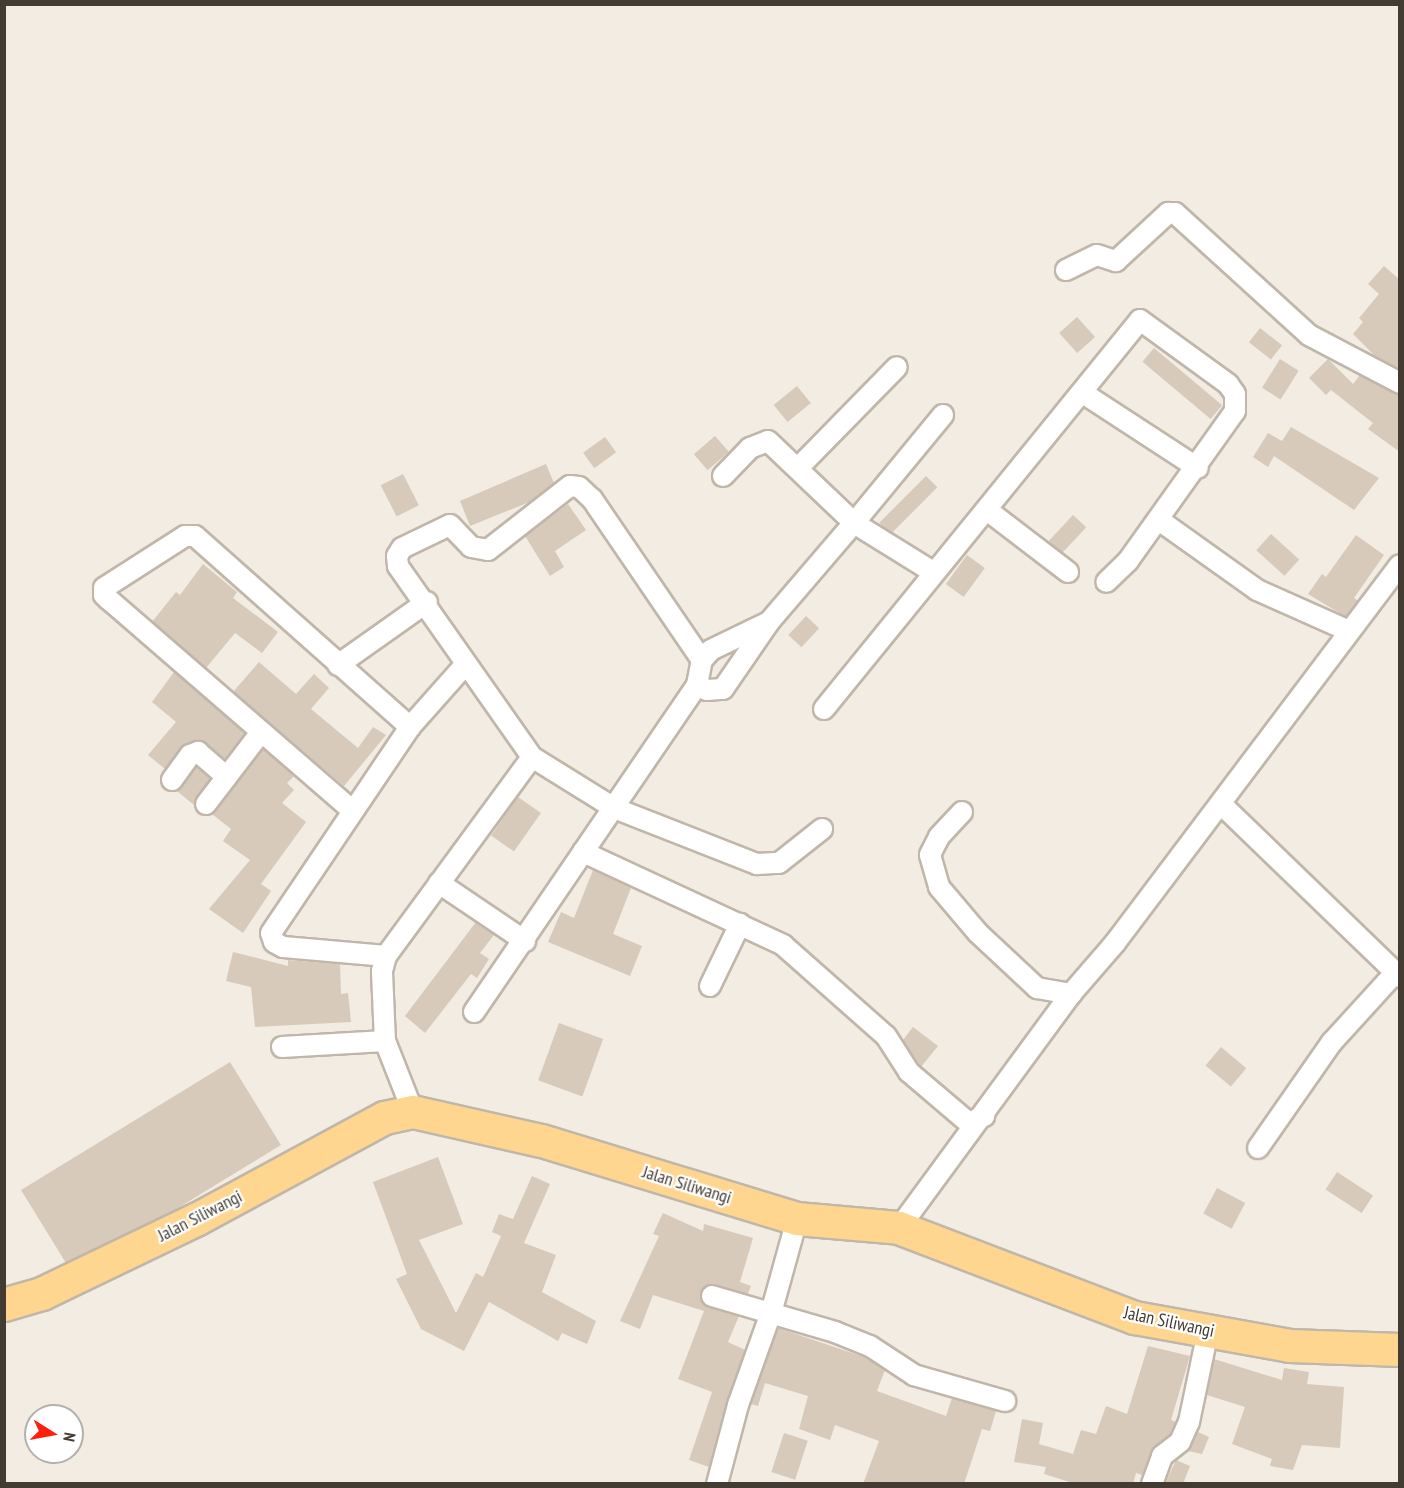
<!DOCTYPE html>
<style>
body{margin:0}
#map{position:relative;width:1404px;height:1488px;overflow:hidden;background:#f2ece3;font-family:"PT Sans Narrow",sans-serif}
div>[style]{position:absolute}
.building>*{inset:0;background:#d7cabb;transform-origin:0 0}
.roads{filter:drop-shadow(2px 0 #c0b6a9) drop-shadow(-2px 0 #c0b6a9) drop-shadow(0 2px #c0b6a9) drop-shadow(0 -2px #c0b6a9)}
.minor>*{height:20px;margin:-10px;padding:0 10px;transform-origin:10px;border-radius:10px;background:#fff}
.primary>*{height:32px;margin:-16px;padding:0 16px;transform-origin:16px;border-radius:16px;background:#ffd68f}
span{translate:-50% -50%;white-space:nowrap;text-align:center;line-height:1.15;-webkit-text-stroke:4.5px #fff;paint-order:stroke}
.street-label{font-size:18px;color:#443c33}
.frame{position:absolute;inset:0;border:6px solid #443c33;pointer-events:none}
.north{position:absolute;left:24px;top:1404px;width:60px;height:60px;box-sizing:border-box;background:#fff;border:2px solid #b4b1ad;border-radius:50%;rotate:101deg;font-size:16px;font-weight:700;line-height:24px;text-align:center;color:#443c33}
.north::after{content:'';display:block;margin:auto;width:21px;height:27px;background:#fe1f0e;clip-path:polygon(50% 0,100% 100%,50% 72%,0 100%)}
</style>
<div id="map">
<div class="building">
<i style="clip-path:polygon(1384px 266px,1400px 280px,1400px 369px,1375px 356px,1353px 334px,1363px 322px,1359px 318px,1379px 294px,1368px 284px)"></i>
<i style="left:1077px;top:317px;width:27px;height:24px;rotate:48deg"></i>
<i style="left:1260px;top:328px;width:28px;height:18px;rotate:38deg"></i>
<i style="left:1154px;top:348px;width:89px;height:18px;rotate:40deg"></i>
<i style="left:1280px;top:359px;width:22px;height:34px;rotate:32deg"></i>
<i style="clip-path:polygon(1328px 359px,1353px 384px,1360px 375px,1400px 395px,1400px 452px,1368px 429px,1373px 423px,1331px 390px,1326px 395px,1309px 378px)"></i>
<i style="left:797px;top:386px;width:22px;height:30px;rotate:51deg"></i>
<i style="clip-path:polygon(1291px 427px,1379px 478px,1354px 510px,1274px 456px,1268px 467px,1253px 457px,1268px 433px,1282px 441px)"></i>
<i style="left:715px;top:436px;width:21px;height:28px;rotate:49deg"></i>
<i style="left:605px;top:437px;width:19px;height:27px;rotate:54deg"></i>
<i style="clip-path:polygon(546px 464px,554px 483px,532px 501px,470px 526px,460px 501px)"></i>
<i style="left:403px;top:474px;width:35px;height:25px;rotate:63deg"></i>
<i style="left:926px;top:476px;width:16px;height:66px;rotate:45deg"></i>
<i style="clip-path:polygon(568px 504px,586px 530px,555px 551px,564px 567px,550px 576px,525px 536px)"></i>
<i style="left:1073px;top:515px;width:18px;height:37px;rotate:43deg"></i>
<i style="left:1271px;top:534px;width:38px;height:22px;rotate:42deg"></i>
<i style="clip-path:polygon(1356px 535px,1384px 555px,1354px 598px,1358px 601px,1346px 617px,1308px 594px,1322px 574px,1326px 577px)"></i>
<i style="left:967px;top:555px;width:22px;height:36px;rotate:36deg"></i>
<i style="clip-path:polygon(203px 564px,237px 592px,233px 598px,278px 632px,262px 653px,235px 633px,206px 668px,152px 622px,176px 592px,180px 595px)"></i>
<i style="left:806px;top:616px;width:18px;height:26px;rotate:43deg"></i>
<i style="clip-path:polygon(259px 662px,296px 694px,314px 674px,329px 688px,311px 709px,358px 748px,373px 727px,386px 735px,344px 786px,233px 692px)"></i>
<i style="clip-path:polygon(174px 672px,245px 733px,225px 759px,200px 740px,181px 748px,165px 769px,148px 755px,176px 722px,152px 702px)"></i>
<i style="clip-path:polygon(263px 749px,294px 776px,287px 783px,294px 790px,282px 803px,306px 822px,261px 884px,271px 891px,243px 933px,209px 909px,250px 860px,223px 841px,231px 829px,212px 814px)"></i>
<i style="clip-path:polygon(196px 767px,210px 779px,194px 805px,177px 791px)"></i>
<i style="left:518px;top:797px;width:28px;height:47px;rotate:35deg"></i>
<i style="clip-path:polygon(593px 870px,631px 888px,613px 934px,642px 946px,630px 976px,548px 942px,561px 912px,574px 918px)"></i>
<i style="clip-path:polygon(476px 922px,494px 935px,480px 953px,489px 959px,477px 978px,471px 974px,425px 1033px,405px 1016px)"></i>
<i style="clip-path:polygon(233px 952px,288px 966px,288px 960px,340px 964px,341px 994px,348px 993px,351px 1022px,255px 1027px,251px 987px,226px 981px)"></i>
<i style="left:559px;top:1023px;width:47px;height:61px;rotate:20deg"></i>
<i style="clip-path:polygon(913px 1027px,938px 1046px,921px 1067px,903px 1040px)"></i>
<i style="left:1221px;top:1047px;width:33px;height:24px;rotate:40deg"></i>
<i style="clip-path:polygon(230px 1062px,281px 1145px,173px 1211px,66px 1263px,21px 1190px)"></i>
<i style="clip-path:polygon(438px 1157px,463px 1224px,419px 1240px,456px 1313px,476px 1273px,483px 1277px,501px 1236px,492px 1232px,499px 1214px,513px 1219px,532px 1176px,550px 1184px,524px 1243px,556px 1255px,542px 1292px,596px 1321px,587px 1344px,562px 1333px,558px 1341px,489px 1302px,464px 1351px,421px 1329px,396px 1279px,407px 1274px,373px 1182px)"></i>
<i style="left:1337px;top:1172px;width:43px;height:21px;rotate:33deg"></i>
<i style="left:1217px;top:1188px;width:32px;height:29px;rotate:28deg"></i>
<i style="clip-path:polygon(663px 1213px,703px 1231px,704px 1224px,753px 1238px,740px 1282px,751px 1286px,748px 1294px,710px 1284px,700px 1293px,708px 1307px,739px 1316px,728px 1342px,745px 1350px,709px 1467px,689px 1460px,712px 1392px,678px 1379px,704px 1311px,653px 1295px,640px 1329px,620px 1321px,659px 1236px,653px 1234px)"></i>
<i style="clip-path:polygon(778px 1328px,864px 1357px,885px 1370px,877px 1391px,946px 1416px,952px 1398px,996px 1411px,990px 1431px,982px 1429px,964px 1484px,863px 1484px,879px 1441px,835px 1425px,830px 1440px,799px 1429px,808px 1396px,765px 1383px,758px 1406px,751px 1404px)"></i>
<i style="clip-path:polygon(1148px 1346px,1190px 1356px,1171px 1420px,1176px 1422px,1170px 1434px,1151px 1451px,1142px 1475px,1136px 1473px,1133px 1484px,1076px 1484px,1044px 1474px,1046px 1467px,1014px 1462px,1022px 1419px,1043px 1423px,1039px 1444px,1073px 1454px,1081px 1430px,1096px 1434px,1106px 1406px,1127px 1414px)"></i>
<i style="clip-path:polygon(1214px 1359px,1282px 1380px,1284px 1368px,1309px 1372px,1307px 1384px,1344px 1387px,1340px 1448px,1302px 1445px,1293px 1470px,1270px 1466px,1272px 1459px,1232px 1444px,1245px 1407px,1207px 1395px)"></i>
<i style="clip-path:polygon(1198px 1432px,1209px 1437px,1202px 1454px,1188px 1451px)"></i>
<i style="left:784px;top:1433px;width:25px;height:41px;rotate:18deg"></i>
<i style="clip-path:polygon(1176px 1460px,1190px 1466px,1183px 1484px,1165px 1484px)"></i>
</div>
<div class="roads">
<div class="minor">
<i style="left:1066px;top:270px;width:34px;rotate:-26deg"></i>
<i style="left:1097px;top:255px;width:20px;rotate:18deg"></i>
<i style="left:1116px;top:261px;width:71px;rotate:-42.7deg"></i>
<i style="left:1168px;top:213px;width:7px"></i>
<i style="left:1175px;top:213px;width:181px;rotate:42.3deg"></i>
<i style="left:1309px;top:335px;width:103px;rotate:27.8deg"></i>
<i style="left:1083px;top:393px;width:137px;rotate:33.1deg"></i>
<i style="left:798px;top:468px;width:141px;rotate:-45.6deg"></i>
<i style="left:723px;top:476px;width:39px;rotate:-46deg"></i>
<i style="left:750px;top:448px;width:19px;rotate:-21deg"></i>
<i style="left:768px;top:441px;width:119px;rotate:43.6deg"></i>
<i style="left:854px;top:523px;width:140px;rotate:-50.5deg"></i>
<i style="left:987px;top:510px;width:102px;rotate:37.4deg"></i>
<i style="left:1159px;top:520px;width:120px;rotate:35.5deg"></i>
<i style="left:1257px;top:590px;width:101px;rotate:24deg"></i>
<i style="left:338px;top:665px;width:109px;rotate:-35.3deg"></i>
<i style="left:697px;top:685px;width:11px;rotate:27deg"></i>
<i style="left:707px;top:690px;width:16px;rotate:-4deg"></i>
<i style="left:723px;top:689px;width:81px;rotate:-55.5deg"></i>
<i style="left:769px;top:622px;width:130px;rotate:-49.4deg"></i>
<i style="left:854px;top:523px;width:93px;rotate:31.8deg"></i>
<i style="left:824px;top:709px;width:501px;rotate:-50.91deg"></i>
<i style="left:1140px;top:320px;width:109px;rotate:36deg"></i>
<i style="left:1228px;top:384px;width:12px;rotate:55deg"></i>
<i style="left:1235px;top:394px;width:17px;rotate:90deg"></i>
<i style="left:1235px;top:411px;width:184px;rotate:125.5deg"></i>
<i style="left:1128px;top:561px;width:30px;rotate:136deg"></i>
<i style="left:532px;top:757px;width:97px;rotate:31.9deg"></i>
<i style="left:614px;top:808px;width:154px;rotate:21.4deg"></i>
<i style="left:757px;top:864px;width:22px;rotate:-3deg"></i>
<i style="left:779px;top:863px;width:55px;rotate:-38.3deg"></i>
<i style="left:172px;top:780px;width:31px;rotate:-54deg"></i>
<i style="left:190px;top:755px;width:9px;rotate:-21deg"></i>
<i style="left:198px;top:752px;width:38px;rotate:41deg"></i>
<i style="left:206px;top:804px;width:91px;rotate:-52.6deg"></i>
<i style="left:1221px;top:804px;width:249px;rotate:44deg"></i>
<i style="left:353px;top:811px;width:323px;rotate:-139.1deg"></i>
<i style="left:109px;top:600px;width:7px;rotate:-135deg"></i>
<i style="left:104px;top:595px;width:7px;rotate:-90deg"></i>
<i style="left:104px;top:588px;width:96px;rotate:-32.7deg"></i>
<i style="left:185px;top:536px;width:10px"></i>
<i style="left:195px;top:536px;width:288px;rotate:41.6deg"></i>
<i style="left:962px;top:812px;width:34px;rotate:133deg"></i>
<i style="left:939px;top:837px;width:20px;rotate:117deg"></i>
<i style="left:930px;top:855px;width:33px;rotate:74deg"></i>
<i style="left:939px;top:887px;width:60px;rotate:49.7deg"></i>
<i style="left:978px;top:933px;width:81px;rotate:43deg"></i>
<i style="left:1037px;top:988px;width:35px;rotate:10deg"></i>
<i style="left:583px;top:852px;width:221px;rotate:24.9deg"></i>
<i style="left:783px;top:945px;width:137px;rotate:41.5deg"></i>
<i style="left:886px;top:1036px;width:43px;rotate:57.4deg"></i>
<i style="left:909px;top:1072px;width:79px;rotate:40.4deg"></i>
<i style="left:969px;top:1123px;width:17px;rotate:-25deg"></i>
<i style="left:439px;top:883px;width:104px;rotate:34deg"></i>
<i style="left:386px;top:956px;width:103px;rotate:-175deg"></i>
<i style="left:283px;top:947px;width:10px;rotate:-151deg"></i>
<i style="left:274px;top:942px;width:9px;rotate:-108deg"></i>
<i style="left:271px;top:933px;width:249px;rotate:-56deg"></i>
<i style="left:410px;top:727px;width:84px;rotate:-48.4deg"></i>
<i style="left:710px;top:986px;width:69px;rotate:-64.2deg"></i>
<i style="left:474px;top:1012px;width:396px;rotate:-55.7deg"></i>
<i style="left:697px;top:685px;width:25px;rotate:-79deg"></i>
<i style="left:702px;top:660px;width:13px;rotate:-48deg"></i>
<i style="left:711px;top:650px;width:64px;rotate:-25.8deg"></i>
<i style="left:282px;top:1047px;width:103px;rotate:-3.3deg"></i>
<i style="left:413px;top:1112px;width:76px;rotate:-111.5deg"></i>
<i style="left:385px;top:1041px;width:70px;rotate:-92.5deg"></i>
<i style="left:382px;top:971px;width:16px;rotate:-75deg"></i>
<i style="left:386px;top:956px;width:247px;rotate:-53.7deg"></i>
<i style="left:532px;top:757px;width:233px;rotate:-125.1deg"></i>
<i style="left:398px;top:566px;width:10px;rotate:-96deg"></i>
<i style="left:397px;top:556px;width:9px;rotate:-58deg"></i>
<i style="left:402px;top:548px;width:53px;rotate:-25.6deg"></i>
<i style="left:450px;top:525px;width:30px;rotate:46deg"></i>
<i style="left:471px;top:547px;width:17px;rotate:10deg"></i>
<i style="left:488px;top:550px;width:104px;rotate:-38deg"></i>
<i style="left:570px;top:486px;width:9px;rotate:6deg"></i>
<i style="left:579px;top:487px;width:18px;rotate:43deg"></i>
<i style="left:592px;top:499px;width:195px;rotate:55.7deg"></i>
<i style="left:1258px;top:1148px;width:129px;rotate:-55.1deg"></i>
<i style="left:1332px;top:1042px;width:93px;rotate:-47.6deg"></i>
<i style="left:899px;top:1228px;width:290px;rotate:-53.7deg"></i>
<i style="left:1071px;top:994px;width:67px;rotate:-49.2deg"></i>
<i style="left:1115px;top:943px;width:473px;rotate:-53deg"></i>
<i style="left:712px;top:1296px;width:128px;rotate:16.3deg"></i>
<i style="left:835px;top:1332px;width:38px;rotate:22deg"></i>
<i style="left:870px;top:1346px;width:53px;rotate:33.4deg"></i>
<i style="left:914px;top:1375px;width:95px;rotate:15.9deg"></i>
<i style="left:717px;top:1484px;width:82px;rotate:-75.1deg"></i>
<i style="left:738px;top:1405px;width:98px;rotate:-70.3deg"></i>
<i style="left:771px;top:1313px;width:98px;rotate:-74.5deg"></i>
<i style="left:1152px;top:1484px;width:30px;rotate:-70deg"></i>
<i style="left:1162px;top:1456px;width:23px;rotate:-38deg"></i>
<i style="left:1180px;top:1442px;width:22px;rotate:-66deg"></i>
<i style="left:1189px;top:1422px;width:93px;rotate:-78.2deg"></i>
</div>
<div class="primary">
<i style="left:4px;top:1305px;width:40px;rotate:-16deg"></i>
<i style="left:42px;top:1294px;width:173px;rotate:-25.7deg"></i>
<i style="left:198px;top:1219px;width:213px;rotate:-28.4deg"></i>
<i style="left:385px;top:1118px;width:29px;rotate:-12deg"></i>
<i style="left:413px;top:1112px;width:132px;rotate:12.7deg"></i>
<i style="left:542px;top:1141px;width:267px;rotate:17deg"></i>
<i style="left:797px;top:1219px;width:102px;rotate:5deg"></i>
<i style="left:899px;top:1228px;width:253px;rotate:20.9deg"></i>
<i style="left:1135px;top:1318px;width:158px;rotate:10.2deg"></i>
<i style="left:1290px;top:1346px;width:110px;rotate:2.1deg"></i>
</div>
</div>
<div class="street-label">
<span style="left:687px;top:1185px;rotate:17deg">Jalan Siliwangi</span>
<span style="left:200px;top:1216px;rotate:-27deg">Jalan Siliwangi</span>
<span style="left:1169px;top:1322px;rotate:12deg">Jalan Siliwangi</span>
</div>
<div class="frame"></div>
<div class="north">N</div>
</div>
